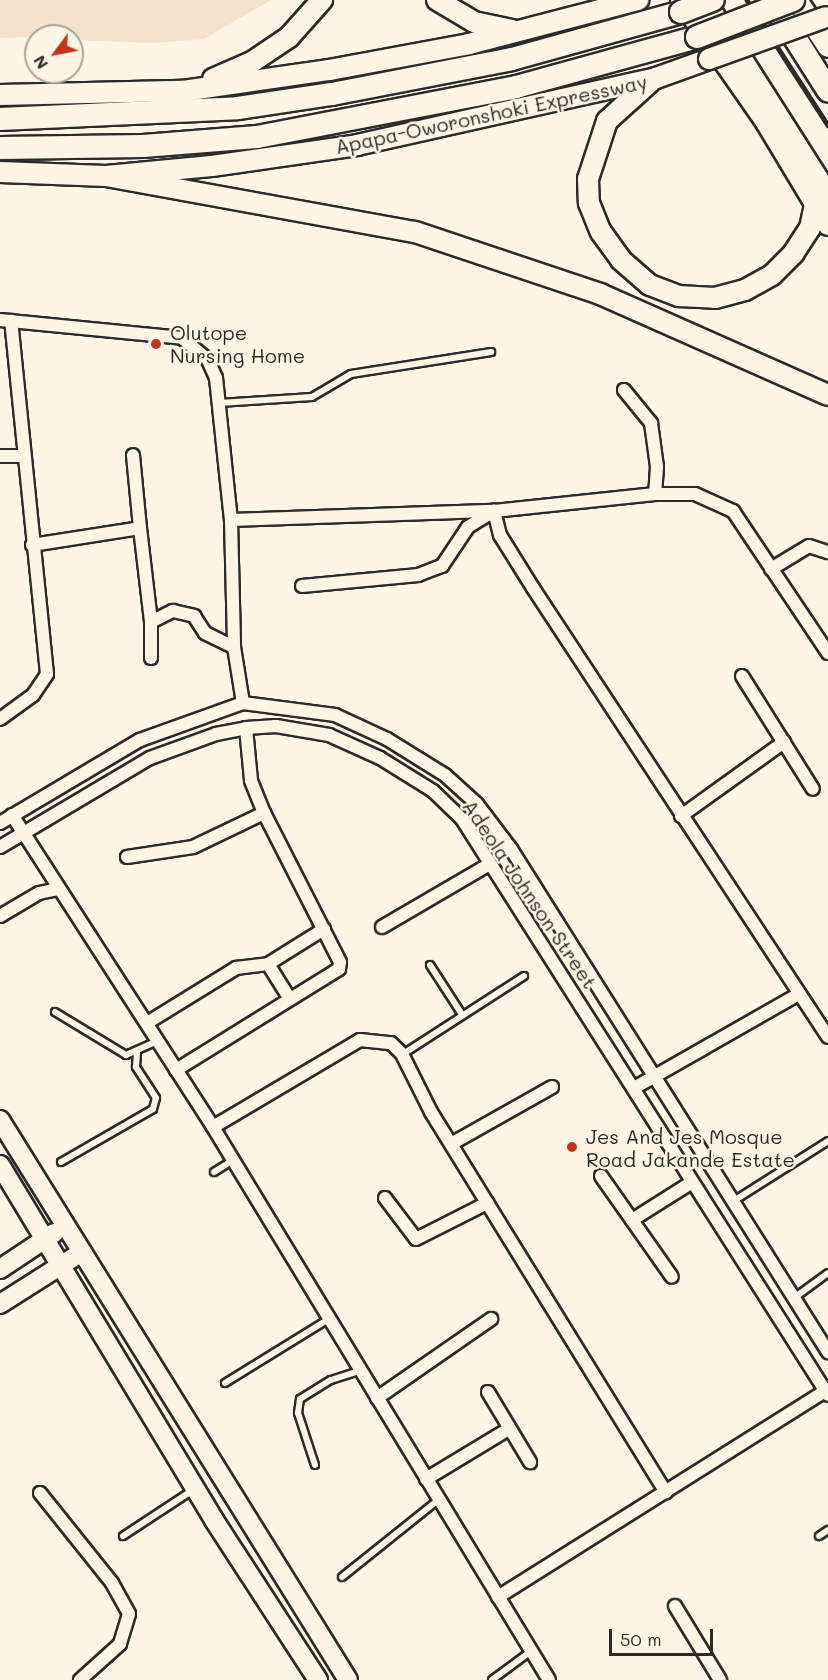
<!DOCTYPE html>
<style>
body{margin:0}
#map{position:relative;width:828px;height:1680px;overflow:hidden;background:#fcf5e5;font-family:Mali,sans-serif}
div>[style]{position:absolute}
.built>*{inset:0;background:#f4e2cc}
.roads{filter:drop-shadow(2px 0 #2b2b2b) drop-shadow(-2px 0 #2b2b2b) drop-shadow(0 2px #2b2b2b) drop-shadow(0 -2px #2b2b2b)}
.lane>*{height:6px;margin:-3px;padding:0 3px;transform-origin:3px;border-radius:3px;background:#fcf5e5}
.street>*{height:12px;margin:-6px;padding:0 6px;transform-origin:6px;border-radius:6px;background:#fcf5e5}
.secondary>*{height:18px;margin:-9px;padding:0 9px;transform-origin:9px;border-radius:9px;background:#fcf5e5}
.primary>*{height:20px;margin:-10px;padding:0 10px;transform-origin:10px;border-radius:10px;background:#fcf5e5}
.highway>*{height:22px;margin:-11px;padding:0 11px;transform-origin:11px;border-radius:11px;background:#fcf5e5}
.rail>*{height:4.5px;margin:-2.25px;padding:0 2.25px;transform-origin:2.25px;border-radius:2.25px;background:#2b2b2b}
.bridges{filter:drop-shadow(2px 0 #2b2b2b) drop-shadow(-2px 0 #2b2b2b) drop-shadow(0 2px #2b2b2b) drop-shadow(0 -2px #2b2b2b)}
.primary-bridge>*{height:20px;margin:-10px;padding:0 10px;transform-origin:10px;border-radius:10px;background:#fcf5e5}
.highway-bridge>*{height:22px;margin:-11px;padding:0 11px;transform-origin:11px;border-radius:11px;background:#fcf5e5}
.dots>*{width:16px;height:16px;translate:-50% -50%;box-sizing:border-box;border:3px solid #fcf5e5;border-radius:50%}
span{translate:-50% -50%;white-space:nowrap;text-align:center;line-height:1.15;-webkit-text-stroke:5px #fcf5e5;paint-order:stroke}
.street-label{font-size:20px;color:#2b2b2b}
.poi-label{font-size:20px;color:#2b2b2b}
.left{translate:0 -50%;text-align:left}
.north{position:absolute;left:24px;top:24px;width:60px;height:60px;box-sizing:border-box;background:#fcf5e5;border:2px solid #a8a49b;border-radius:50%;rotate:238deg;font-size:16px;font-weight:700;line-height:24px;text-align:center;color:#2b2b2b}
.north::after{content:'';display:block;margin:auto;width:21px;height:27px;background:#c8321e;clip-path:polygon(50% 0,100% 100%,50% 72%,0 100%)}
.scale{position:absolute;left:609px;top:1629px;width:104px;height:27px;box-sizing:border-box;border:3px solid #2b2b2b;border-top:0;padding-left:8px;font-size:18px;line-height:21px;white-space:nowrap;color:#2b2b2b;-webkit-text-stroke:4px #fcf5e5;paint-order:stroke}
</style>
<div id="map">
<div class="built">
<i style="clip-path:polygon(0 0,271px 0,204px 39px,154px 43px,72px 40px,72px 36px,0 38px)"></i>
</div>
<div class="roads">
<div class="lane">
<i style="left:219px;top:403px;width:93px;rotate:-3.7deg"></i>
<i style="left:312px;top:397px;width:45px;rotate:-30.5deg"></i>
<i style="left:351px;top:374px;width:142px;rotate:-8.9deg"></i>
<i style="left:430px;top:965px;width:57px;rotate:57.1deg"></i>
<i style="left:55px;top:1012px;width:83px;rotate:31.2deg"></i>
<i style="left:126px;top:1055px;width:35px;rotate:-24deg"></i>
<i style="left:403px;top:1054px;width:144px;rotate:-32.8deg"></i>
<i style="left:61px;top:1162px;width:106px;rotate:-29.9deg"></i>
<i style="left:153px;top:1109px;width:11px;rotate:-75deg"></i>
<i style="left:156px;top:1098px;width:37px;rotate:-123deg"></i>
<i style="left:136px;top:1067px;width:14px;rotate:-86deg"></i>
<i style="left:214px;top:1172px;width:22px;rotate:-32deg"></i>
<i style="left:732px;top:1202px;width:114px;rotate:-32.4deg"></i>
<i style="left:794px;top:1298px;width:42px;rotate:-36.3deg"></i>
<i style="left:225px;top:1383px;width:120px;rotate:-31.7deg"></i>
<i style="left:315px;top:1465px;width:55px;rotate:-108.1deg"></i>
<i style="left:298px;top:1413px;width:14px;rotate:-82deg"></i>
<i style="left:300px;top:1399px;width:36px;rotate:-32deg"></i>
<i style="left:331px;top:1380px;width:29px;rotate:-18deg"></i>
<i style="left:123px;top:1536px;width:84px;rotate:-33.3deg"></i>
<i style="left:819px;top:1536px;width:11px;rotate:-34deg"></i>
<i style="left:342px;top:1577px;width:123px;rotate:-38.7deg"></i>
<i style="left:492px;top:1680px;width:49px;rotate:-36.6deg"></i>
</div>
<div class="street">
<i style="left:0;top:320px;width:183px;rotate:5.6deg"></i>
<i style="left:182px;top:338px;width:34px;rotate:40deg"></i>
<i style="left:208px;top:360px;width:20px;rotate:66deg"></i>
<i style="left:216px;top:378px;width:143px;rotate:84deg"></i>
<i style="left:231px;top:520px;width:127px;rotate:88.6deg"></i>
<i style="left:234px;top:647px;width:57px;rotate:80.9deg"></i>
<i style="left:624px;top:390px;width:43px;rotate:50.7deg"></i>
<i style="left:651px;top:423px;width:44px;rotate:82.2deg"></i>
<i style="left:657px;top:467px;width:27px;rotate:94deg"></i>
<i style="left:0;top:456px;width:22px"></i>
<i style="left:231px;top:520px;width:263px;rotate:-2deg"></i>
<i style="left:494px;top:511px;width:162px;rotate:-6deg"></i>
<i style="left:655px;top:494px;width:40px"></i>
<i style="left:695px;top:494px;width:42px;rotate:24.1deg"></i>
<i style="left:733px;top:511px;width:171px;rotate:56.2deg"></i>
<i style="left:140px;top:528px;width:95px;rotate:83.3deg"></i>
<i style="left:151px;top:622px;width:36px;rotate:90deg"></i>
<i style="left:32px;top:545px;width:109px;rotate:-8.9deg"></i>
<i style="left:140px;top:528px;width:73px;rotate:-95.5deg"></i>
<i style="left:771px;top:569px;width:44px;rotate:-31.2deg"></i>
<i style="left:809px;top:546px;width:20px;rotate:18deg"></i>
<i style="left:302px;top:586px;width:117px;rotate:-5.4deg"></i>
<i style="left:418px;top:575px;width:26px;rotate:-21deg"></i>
<i style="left:442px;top:566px;width:47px;rotate:-56.3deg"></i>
<i style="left:468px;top:527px;width:31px;rotate:-32deg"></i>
<i style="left:494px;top:511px;width:25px;rotate:76deg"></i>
<i style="left:500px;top:535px;width:62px;rotate:58.1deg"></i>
<i style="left:533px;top:588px;width:537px;rotate:56.69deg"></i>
<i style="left:151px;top:622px;width:25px;rotate:-27deg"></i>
<i style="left:173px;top:611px;width:22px;rotate:13deg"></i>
<i style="left:194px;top:616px;width:20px;rotate:57deg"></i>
<i style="left:205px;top:633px;width:32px;rotate:26deg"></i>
<i style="left:742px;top:676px;width:133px;rotate:57.9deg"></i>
<i style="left:0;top:719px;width:41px;rotate:-36deg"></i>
<i style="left:33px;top:695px;width:25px;rotate:-56deg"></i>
<i style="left:47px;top:674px;width:355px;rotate:-95.8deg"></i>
<i style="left:12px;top:815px;width:371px;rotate:57.2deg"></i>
<i style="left:213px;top:1127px;width:647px;rotate:58.72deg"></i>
<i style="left:681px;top:816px;width:127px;rotate:-35.7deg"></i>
<i style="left:0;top:823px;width:163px;rotate:-30.7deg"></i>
<i style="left:140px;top:740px;width:109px;rotate:-19.8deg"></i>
<i style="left:243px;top:703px;width:93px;rotate:7.4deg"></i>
<i style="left:335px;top:715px;width:57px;rotate:24.8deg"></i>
<i style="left:387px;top:739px;width:68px;rotate:31.8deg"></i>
<i style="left:445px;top:775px;width:43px;rotate:42.2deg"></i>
<i style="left:477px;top:804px;width:56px;rotate:52.9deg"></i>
<i style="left:511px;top:849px;width:595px;rotate:57.78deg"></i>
<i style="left:0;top:847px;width:174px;rotate:-30.7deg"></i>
<i style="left:150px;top:758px;width:70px;rotate:-20deg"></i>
<i style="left:216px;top:734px;width:31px;rotate:-11deg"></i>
<i style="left:246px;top:728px;width:30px;rotate:-4deg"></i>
<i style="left:276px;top:726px;width:54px;rotate:9.6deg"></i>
<i style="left:329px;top:735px;width:56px;rotate:24.3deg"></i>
<i style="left:380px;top:758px;width:62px;rotate:31.9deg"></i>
<i style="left:433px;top:791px;width:40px;rotate:44deg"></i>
<i style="left:462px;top:819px;width:682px;rotate:57.57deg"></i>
<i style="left:127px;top:857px;width:67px;rotate:-8.6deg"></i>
<i style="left:193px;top:847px;width:79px;rotate:-25.6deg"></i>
<i style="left:264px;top:813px;width:35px;rotate:-112deg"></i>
<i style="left:251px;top:780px;width:52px;rotate:-95.5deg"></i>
<i style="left:0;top:916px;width:45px;rotate:-30.5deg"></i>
<i style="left:39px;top:893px;width:19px;rotate:-12deg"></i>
<i style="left:382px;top:927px;width:125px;rotate:-30.3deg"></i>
<i style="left:268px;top:964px;width:40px;rotate:58deg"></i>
<i style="left:147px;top:1023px;width:105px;rotate:-31.7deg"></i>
<i style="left:236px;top:968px;width:32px;rotate:-7deg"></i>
<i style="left:268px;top:964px;width:66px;rotate:-32deg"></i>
<i style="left:176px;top:1070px;width:192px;rotate:-31.8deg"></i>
<i style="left:339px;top:969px;width:7px;rotate:-82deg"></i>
<i style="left:340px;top:962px;width:167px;rotate:-117deg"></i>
<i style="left:634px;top:1088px;width:190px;rotate:-29.7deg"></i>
<i style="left:213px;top:1127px;width:171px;rotate:-30.6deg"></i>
<i style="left:360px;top:1040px;width:31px;rotate:6deg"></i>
<i style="left:391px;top:1043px;width:16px;rotate:45deg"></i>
<i style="left:402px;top:1054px;width:65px;rotate:63.4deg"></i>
<i style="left:431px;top:1112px;width:447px;rotate:58.3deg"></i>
<i style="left:451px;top:1144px;width:116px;rotate:-29.4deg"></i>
<i style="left:601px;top:1176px;width:123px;rotate:54.9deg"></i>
<i style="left:385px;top:1198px;width:51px;rotate:52.9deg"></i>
<i style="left:416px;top:1239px;width:80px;rotate:-26.9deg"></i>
<i style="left:632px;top:1220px;width:71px;rotate:-32.3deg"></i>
<i style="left:488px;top:1392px;width:82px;rotate:59deg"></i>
<i style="left:377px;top:1398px;width:139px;rotate:-34.7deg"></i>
<i style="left:426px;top:1479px;width:95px;rotate:-31.2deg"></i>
<i style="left:40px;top:1493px;width:115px;rotate:51.3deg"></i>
<i style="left:112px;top:1583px;width:35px;rotate:61deg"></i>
<i style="left:129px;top:1614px;width:31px;rotate:107deg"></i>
<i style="left:120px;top:1644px;width:54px;rotate:138deg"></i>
<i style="left:498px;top:1597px;width:390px;rotate:-32.2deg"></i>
<i style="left:675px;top:1606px;width:87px;rotate:58.7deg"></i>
</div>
<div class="secondary">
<i style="left:0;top:1120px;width:659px;rotate:58.14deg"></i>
<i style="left:0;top:1165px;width:415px;rotate:58.9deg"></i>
<i style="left:214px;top:1520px;width:191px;rotate:57deg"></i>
<i style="left:0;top:1269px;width:65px;rotate:-33.7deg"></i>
<i style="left:0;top:1304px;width:97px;rotate:-32.4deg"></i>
</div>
<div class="primary">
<i style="left:437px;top:0;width:43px;rotate:30.7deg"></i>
<i style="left:474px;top:22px;width:39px;rotate:12deg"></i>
<i style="left:681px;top:0;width:149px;rotate:55.1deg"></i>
<i style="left:766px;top:122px;width:120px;rotate:59deg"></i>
<i style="left:797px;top:0;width:56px;rotate:56.6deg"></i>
<i style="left:213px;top:79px;width:43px;rotate:-23.6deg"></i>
<i style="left:252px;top:62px;width:45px;rotate:-34deg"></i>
<i style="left:289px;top:37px;width:50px;rotate:-48.3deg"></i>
<i style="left:650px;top:82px;width:58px;rotate:137.8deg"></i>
<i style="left:607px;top:121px;width:61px;rotate:108.1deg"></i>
<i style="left:588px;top:179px;width:24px;rotate:88deg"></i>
<i style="left:589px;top:203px;width:31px;rotate:68deg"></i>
<i style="left:601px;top:232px;width:34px;rotate:54deg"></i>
<i style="left:621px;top:260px;width:38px;rotate:41deg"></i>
<i style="left:650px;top:285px;width:31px;rotate:21deg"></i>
<i style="left:679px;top:296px;width:36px;rotate:3deg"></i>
<i style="left:715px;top:298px;width:31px;rotate:-15deg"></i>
<i style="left:745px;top:290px;width:31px;rotate:-29deg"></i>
<i style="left:772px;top:275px;width:30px;rotate:-45deg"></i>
<i style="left:793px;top:254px;width:31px;rotate:-57deg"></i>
<i style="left:810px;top:228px;width:25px;rotate:-78deg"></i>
<i style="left:0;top:95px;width:183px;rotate:-1.3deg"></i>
<i style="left:183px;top:91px;width:148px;rotate:-8.2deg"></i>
<i style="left:329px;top:70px;width:142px;rotate:-10.5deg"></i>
<i style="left:469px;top:44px;width:175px;rotate:-14.6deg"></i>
<i style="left:0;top:172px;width:106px;rotate:2.2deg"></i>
<i style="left:106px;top:176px;width:106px;rotate:-5.4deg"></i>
<i style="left:212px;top:166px;width:147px;rotate:-8.2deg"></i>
<i style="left:357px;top:145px;width:306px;rotate:-12.6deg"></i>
<i style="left:656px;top:78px;width:56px;rotate:-19.7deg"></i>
<i style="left:106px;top:176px;width:314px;rotate:10.3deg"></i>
<i style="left:415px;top:232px;width:195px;rotate:18.5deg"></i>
<i style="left:600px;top:294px;width:249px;rotate:23.9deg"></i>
</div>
<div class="highway">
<i style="left:703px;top:0;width:232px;rotate:57.5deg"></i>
<i style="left:771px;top:0;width:107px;rotate:57.7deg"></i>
<i style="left:0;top:119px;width:238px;rotate:-2.6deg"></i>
<i style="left:238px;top:108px;width:95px;rotate:-8.5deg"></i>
<i style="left:332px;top:94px;width:183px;rotate:-11deg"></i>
<i style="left:512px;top:59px;width:175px;rotate:-15.5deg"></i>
<i style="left:0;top:148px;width:143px;rotate:-0.8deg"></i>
<i style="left:143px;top:146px;width:114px;rotate:-4.5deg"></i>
<i style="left:257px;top:137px;width:264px;rotate:-10.9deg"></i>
<i style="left:516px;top:87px;width:188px;rotate:-15.4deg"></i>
</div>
</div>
<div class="rail">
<i style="left:747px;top:0;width:149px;rotate:57.1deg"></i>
</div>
<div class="bridges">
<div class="primary-bridge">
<i style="left:709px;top:59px;width:124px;rotate:-19.7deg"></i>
</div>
<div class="highway-bridge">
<i style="left:681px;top:12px;width:34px;rotate:-21deg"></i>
<i style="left:697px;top:37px;width:103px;rotate:-21.1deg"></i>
</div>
</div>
<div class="dots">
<i style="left:156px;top:344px;background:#c8321e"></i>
<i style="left:572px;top:1147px;background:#c8321e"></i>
</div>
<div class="street-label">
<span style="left:491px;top:114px;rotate:-12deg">Apapa-Oworonshoki Expressway</span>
<span style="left:530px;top:894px;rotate:56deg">Adeola Johnson Street</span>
</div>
<div class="poi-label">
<span class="left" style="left:170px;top:344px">Olutope<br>Nursing Home</span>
<span class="left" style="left:586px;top:1148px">Jes And Jes Mosque<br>Road Jakande Estate</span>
</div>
<div class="north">N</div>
<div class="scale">50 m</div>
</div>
